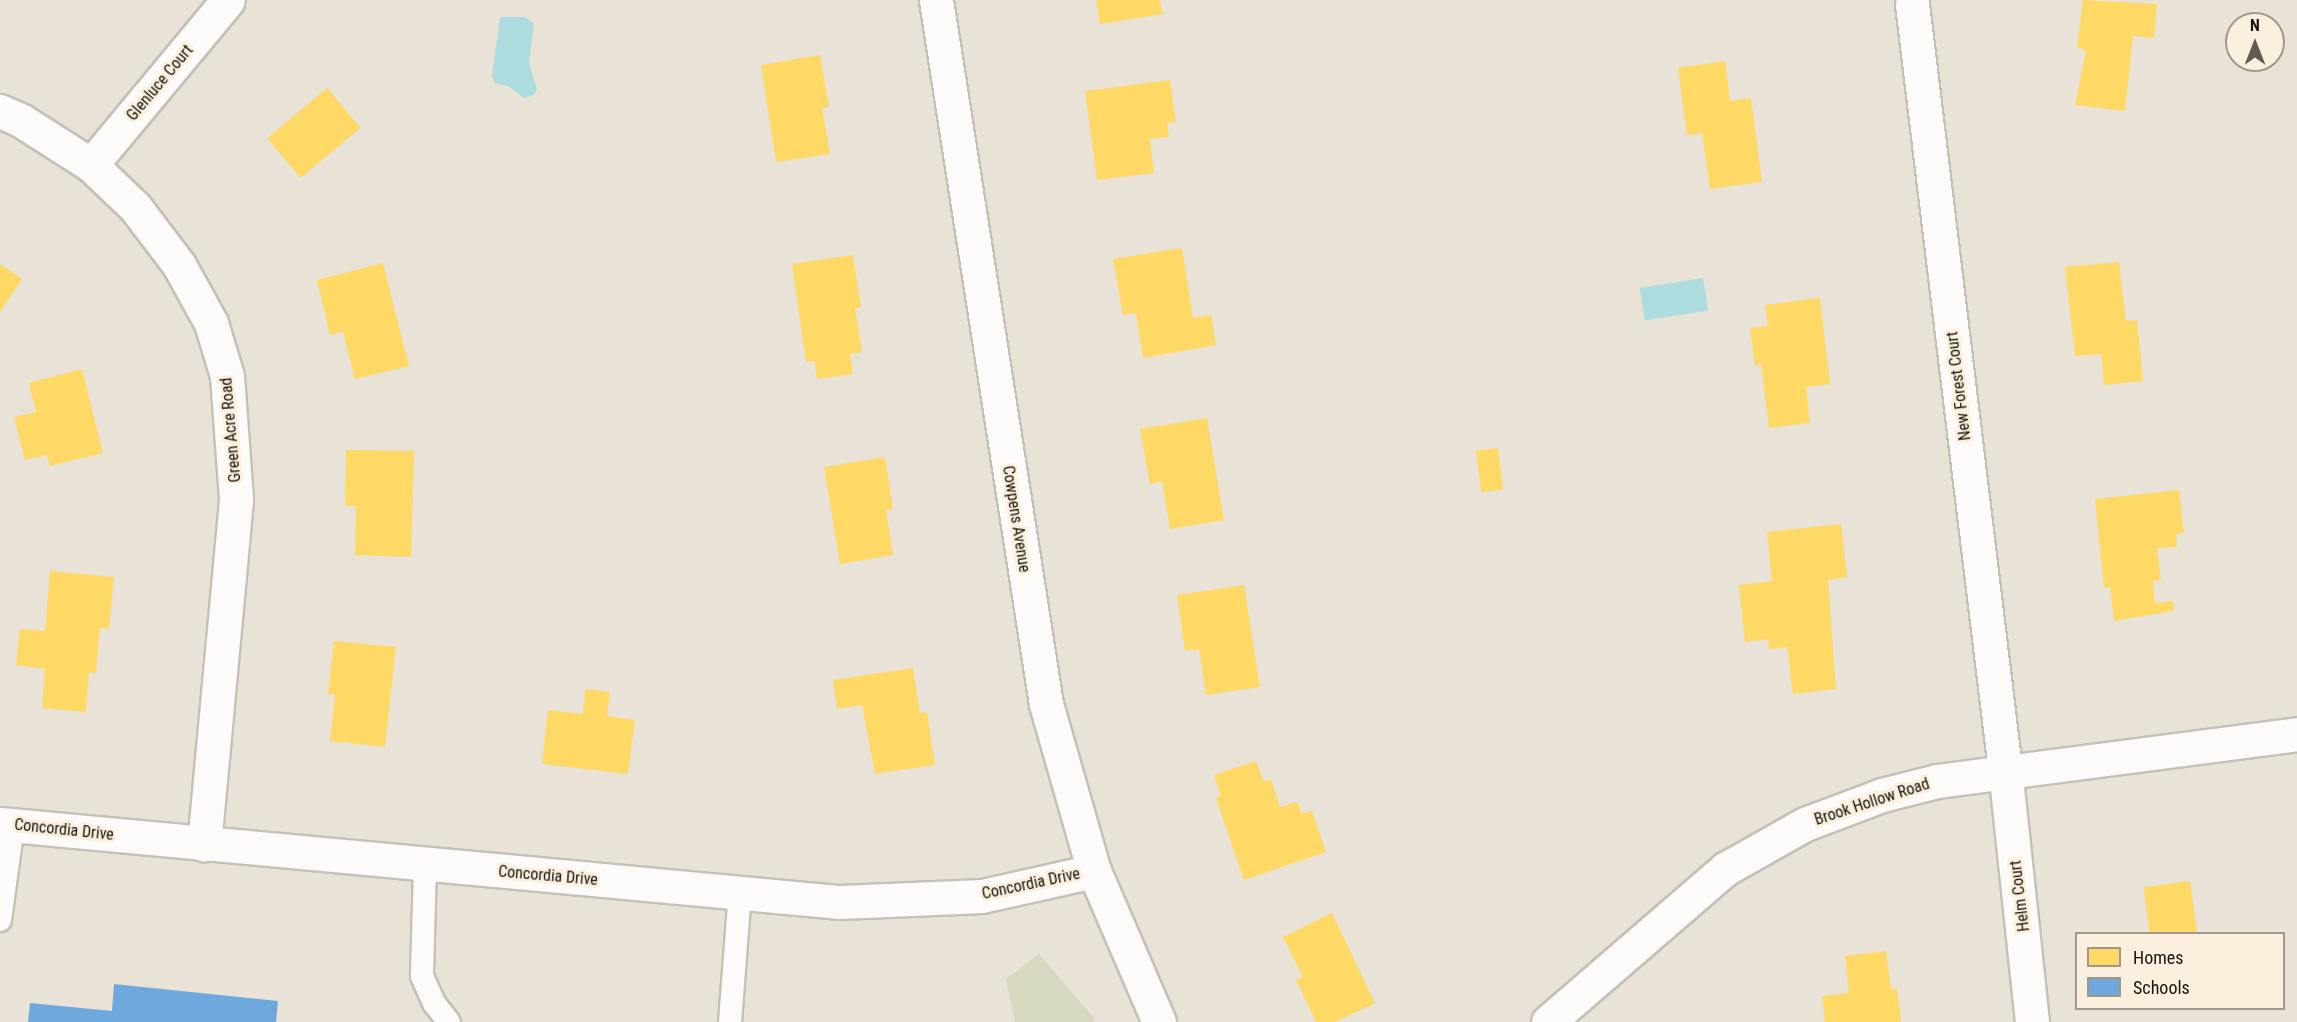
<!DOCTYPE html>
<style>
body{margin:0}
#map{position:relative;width:2297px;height:1022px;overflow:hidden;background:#e8e2d7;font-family:"Roboto Condensed",sans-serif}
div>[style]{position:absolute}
.green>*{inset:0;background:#d6d9bf}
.water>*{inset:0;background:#acdcdd;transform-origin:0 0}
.homes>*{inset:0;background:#ffd966;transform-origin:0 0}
.schools>*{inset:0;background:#6fa8dc}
.roads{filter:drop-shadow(2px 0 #c5c0b8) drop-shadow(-2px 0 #c5c0b8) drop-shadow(0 2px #c5c0b8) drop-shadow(0 -2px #c5c0b8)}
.service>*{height:22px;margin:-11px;padding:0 11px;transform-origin:11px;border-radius:11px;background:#fcfbf9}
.minor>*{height:33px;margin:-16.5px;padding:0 16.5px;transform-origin:16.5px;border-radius:16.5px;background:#fcfbf9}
.tertiary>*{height:33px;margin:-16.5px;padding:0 16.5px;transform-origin:16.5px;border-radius:16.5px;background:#fcfbf9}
span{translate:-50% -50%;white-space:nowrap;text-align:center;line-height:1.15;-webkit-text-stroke:6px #fbf0de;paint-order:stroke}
.street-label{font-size:16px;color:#17130d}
.legend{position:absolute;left:2075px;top:932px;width:210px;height:78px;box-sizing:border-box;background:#fbf0de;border:2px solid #a0988a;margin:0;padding:8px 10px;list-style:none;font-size:18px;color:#17130d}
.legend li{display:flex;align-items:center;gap:12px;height:30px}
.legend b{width:30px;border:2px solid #a0988a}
.north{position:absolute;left:2225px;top:12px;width:60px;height:60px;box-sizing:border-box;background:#fbf0de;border:2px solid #a0988a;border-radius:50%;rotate:0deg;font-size:16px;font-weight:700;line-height:24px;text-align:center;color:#17130d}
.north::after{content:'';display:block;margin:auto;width:21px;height:27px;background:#605b54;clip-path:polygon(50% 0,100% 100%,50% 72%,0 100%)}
</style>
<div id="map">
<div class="green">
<i style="clip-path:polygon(1039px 954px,1094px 1018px,1095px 1022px,1015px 1022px,1006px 979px)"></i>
</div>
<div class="water">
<i style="clip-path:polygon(500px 17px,525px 17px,534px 23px,529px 63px,537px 89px,534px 95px,524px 98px,508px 86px,495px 83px,492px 76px)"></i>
<i style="left:1703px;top:278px;width:33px;height:64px;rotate:81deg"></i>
</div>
<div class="homes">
<i style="clip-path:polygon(1096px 0,1160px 0,1163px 14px,1100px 24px)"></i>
<i style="clip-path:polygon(2083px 0,2157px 4px,2154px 38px,2133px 36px,2125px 111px,2075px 105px,2086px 50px,2077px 48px)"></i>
<i style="clip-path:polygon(820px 55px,829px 107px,822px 108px,830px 154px,776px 162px,761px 65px)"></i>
<i style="clip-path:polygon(1725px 61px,1730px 101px,1751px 98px,1762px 182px,1710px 189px,1702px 133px,1687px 135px,1678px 68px)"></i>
<i style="clip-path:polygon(1170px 80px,1176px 122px,1167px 123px,1169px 137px,1150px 139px,1154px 173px,1097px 180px,1085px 91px)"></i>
<i style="left:327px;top:88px;width:52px;height:78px;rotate:50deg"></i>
<i style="clip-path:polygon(1182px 248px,1193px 318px,1211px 315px,1216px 345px,1143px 358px,1136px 313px,1123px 315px,1113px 259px)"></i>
<i style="clip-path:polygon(853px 255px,861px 307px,855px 308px,862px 352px,850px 354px,853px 374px,817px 379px,814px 361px,806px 362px,792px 264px)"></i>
<i style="clip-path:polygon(2119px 262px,2126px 321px,2137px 320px,2143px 381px,2104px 385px,2101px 354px,2075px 356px,2065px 267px)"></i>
<i style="clip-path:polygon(383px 263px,409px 366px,355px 379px,343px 332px,330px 335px,317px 280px)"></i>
<i style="clip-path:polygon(0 264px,22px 279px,0 312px)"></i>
<i style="clip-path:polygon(1820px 298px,1830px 384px,1806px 387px,1810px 423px,1769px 428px,1761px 364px,1755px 366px,1750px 328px,1768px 326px,1765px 305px)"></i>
<i style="clip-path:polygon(82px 369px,103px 453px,50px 466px,47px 455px,25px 460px,14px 417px,36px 412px,29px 383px)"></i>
<i style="clip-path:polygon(1207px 418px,1224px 520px,1170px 529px,1162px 481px,1150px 484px,1140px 429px)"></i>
<i style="left:1498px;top:448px;width:42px;height:22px;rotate:83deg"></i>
<i style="clip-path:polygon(346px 450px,414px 451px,411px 557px,355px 555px,356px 506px,345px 506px)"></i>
<i style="clip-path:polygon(885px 457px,893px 509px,886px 510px,893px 555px,840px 564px,824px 467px)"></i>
<i style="clip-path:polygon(2179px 490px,2184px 532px,2176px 534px,2177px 547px,2157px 548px,2161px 580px,2153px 581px,2155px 603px,2173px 601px,2174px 611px,2114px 621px,2110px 587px,2104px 588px,2095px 499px)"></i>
<i style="clip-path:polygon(1841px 524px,1847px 577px,1828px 580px,1836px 689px,1793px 694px,1787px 647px,1769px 649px,1768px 639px,1745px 642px,1739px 585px,1772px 581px,1767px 532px)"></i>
<i style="clip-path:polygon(50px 571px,114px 577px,109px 629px,100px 628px,96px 673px,89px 672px,86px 712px,42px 708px,45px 669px,16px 665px,20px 629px,45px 631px)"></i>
<i style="clip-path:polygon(1244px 585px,1260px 687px,1206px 695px,1199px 649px,1185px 651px,1177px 595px)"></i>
<i style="clip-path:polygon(334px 641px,396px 647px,385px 747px,330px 741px,335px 695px,328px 694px)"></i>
<i style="clip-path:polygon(913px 668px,920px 713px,927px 712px,935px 765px,875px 774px,862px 705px,837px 709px,833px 680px)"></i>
<i style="clip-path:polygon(585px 689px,610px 692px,607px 716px,635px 720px,628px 774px,542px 764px,548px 710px,583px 714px)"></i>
<i style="clip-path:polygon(1256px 761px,1264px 782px,1271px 779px,1280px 807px,1297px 802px,1302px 814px,1312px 811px,1326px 852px,1244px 880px,1216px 798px,1221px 796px,1214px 775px)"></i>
<i style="left:2190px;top:881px;width:53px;height:47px;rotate:82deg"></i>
<i style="clip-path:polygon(1332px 913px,1375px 1003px,1335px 1022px,1316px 1022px,1296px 980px,1303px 977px,1283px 937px)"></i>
<i style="clip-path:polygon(1886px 951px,1891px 989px,1897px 989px,1901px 1022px,1825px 1022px,1822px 996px,1849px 993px,1845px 956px)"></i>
</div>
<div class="schools">
<i style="clip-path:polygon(114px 984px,278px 1001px,276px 1022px,28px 1022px,30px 1003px,112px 1011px)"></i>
</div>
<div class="roads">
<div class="service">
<i style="left:425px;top:866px;width:110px;rotate:91.6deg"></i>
<i style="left:422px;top:976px;width:30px;rotate:66deg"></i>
<i style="left:434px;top:1003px;width:24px;rotate:52deg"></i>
<i style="left:0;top:920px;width:96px;rotate:-82.2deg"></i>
<i style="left:730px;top:1022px;width:129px;rotate:-85.6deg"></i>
</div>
<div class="minor">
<i style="left:1912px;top:4px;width:771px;rotate:83.07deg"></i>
<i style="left:2005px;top:769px;width:254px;rotate:83.9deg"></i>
<i style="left:0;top:111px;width:24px;rotate:24deg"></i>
<i style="left:22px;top:121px;width:82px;rotate:32.5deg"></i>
<i style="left:91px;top:165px;width:61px;rotate:43.7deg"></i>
<i style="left:135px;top:207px;width:73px;rotate:52.8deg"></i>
<i style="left:179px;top:265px;width:66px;rotate:61.1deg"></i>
<i style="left:211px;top:323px;width:55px;rotate:73.2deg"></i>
<i style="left:227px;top:376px;width:124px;rotate:85.8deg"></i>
<i style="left:236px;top:500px;width:346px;rotate:95.3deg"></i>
<i style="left:91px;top:165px;width:214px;rotate:-50.3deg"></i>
<i style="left:0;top:824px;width:844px;rotate:5.31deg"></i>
<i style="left:840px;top:902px;width:142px;rotate:-2.4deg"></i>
<i style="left:982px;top:896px;width:115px;rotate:-12.6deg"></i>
<i style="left:1548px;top:1022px;width:234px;rotate:-40.8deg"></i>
<i style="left:1725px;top:869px;width:92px;rotate:-29.4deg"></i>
<i style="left:1805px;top:824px;width:82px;rotate:-20.6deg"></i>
<i style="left:1882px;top:795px;width:57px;rotate:-14.3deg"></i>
<i style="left:1937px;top:781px;width:363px;rotate:-7.4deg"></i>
</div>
<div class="tertiary">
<i style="left:936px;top:0;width:713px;rotate:81.12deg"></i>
<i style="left:1046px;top:704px;width:174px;rotate:74deg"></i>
<i style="left:1094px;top:871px;width:164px;rotate:66.7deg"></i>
</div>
</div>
<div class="street-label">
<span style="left:160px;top:83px;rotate:-50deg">Glenluce Court</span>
<span style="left:1959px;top:386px;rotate:-97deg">New Forest Court</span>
<span style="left:231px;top:430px;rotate:-95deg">Green Acre Road</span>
<span style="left:1016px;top:519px;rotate:81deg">Cowpens Avenue</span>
<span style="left:1872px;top:802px;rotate:-18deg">Brook Hollow Road</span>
<span style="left:64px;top:830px;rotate:6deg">Concordia Drive</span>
<span style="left:548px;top:876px;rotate:5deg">Concordia Drive</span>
<span style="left:1031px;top:884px;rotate:-12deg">Concordia Drive</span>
<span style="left:2020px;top:896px;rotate:-97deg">Helm Court</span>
</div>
<ul class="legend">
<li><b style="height:16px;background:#ffd966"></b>Homes</li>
<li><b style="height:16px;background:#6fa8dc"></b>Schools</li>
</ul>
<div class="north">N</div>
</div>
